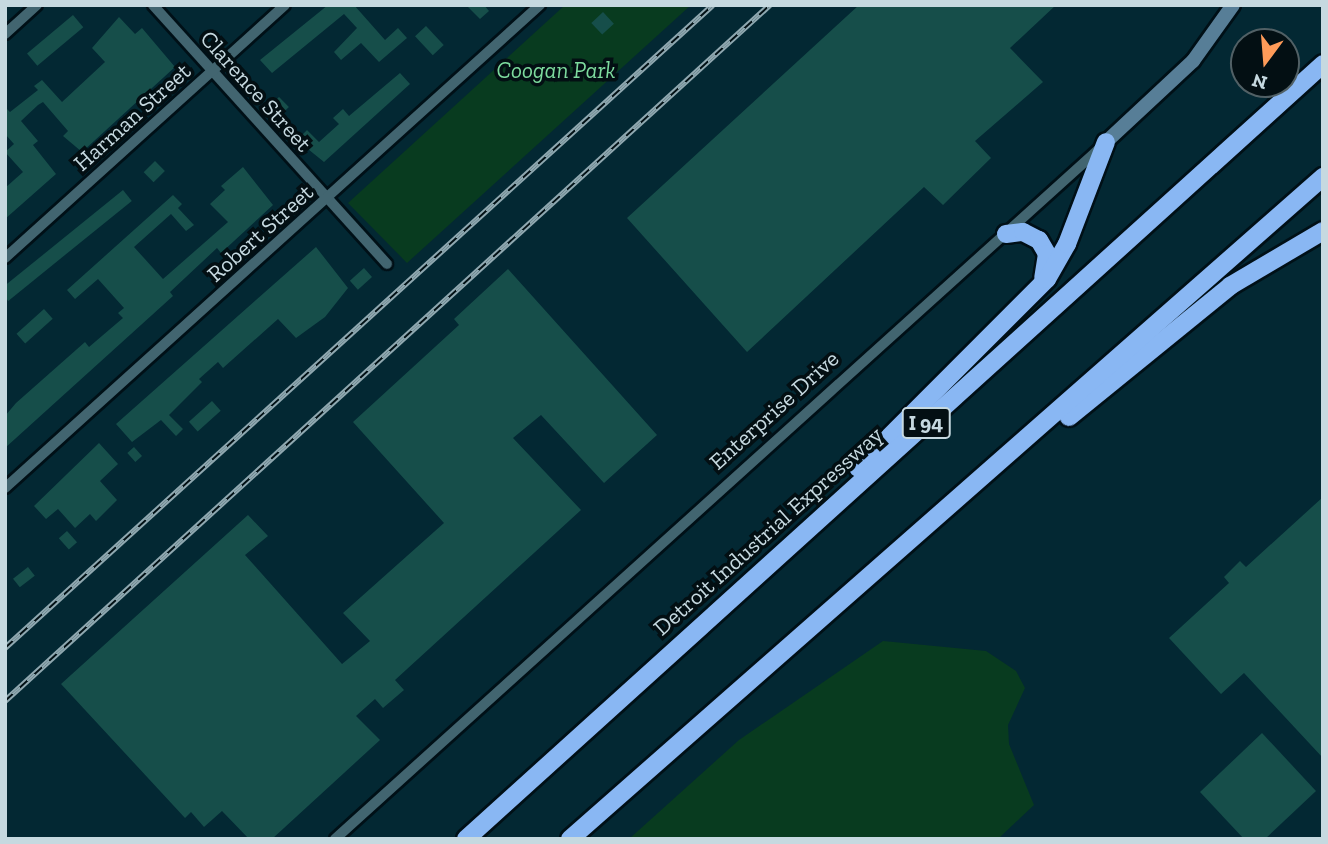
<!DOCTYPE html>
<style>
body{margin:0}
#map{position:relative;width:1328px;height:844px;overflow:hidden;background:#032833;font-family:"Zilla Slab",serif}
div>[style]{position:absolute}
.green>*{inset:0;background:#083b1f}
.building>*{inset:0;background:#164e4a;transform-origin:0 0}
.roads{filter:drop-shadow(2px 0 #001017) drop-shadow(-2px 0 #001017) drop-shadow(0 2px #001017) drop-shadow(0 -2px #001017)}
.minor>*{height:10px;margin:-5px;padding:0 5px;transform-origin:5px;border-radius:5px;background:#426570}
.secondary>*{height:14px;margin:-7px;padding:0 7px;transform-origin:7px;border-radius:7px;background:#577e97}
.motorway>*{height:18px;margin:-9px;padding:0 9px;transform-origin:9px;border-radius:9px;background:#89b7f3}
.rail>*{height:6px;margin-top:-3px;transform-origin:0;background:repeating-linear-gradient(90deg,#030f13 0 10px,#90a8b0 0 20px);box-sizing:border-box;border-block:2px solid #90a8b0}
span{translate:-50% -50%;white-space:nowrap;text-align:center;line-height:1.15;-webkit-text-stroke:7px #030f13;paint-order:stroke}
.shield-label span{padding:2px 5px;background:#030f13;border:2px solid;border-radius:5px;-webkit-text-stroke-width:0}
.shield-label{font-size:21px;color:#c6d9e0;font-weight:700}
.park-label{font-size:23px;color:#7ddb9e;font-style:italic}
.street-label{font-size:23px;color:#c6d9e0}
.frame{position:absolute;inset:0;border:7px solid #c6d9e0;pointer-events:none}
.north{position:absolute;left:1230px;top:28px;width:70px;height:70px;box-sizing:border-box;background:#030f13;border:2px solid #516065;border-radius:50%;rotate:196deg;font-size:19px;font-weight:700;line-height:28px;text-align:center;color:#c6d9e0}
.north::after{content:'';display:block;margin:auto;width:24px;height:32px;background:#fe9b59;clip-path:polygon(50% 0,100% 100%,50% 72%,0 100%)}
</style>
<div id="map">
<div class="green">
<i style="clip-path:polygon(565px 5px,691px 5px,407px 263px,348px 203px)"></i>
<i style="clip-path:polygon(883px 641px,986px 651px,1016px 671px,1025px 688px,1008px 725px,1009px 744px,1034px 805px,998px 839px,629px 839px,739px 740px)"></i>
</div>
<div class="building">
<i style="clip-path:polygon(328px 5px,354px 5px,385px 40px,398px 28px,407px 38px,379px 62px,361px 43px,341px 60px,334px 52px,357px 28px,344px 14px,272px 73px,260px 60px)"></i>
<i style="clip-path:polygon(466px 5px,484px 5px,489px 11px,480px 19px)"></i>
<i style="clip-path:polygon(859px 5px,1056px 5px,1010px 48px,1043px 82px,975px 141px,991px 158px,943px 205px,924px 187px,747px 352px,627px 218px)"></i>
<i style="left:603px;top:12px;width:16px;height:16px;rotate:47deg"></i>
<i style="left:73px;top:15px;width:16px;height:60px;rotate:50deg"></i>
<i style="clip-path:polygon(119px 17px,135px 34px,142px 28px,175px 67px,82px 152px,63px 136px,68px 131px,43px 102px,38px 105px,21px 121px,38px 141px,33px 145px,56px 174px,5px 219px,5px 188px,23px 172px,5px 152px,14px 144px,5px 134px,5px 107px,10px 112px,38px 90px,34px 86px,42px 80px,62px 102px,105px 62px,92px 48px)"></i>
<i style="left:426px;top:26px;width:26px;height:15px;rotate:47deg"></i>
<i style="clip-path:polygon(400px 73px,410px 84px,324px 162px,303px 145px,300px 137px,307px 130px,319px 142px,339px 124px,333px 118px,343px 109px,349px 116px)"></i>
<i style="left:279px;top:97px;width:14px;height:13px;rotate:45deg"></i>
<i style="left:155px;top:161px;width:14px;height:16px;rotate:45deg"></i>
<i style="clip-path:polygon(243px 167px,273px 205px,221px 253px,217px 248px,170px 292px,173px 296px,5px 448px,5px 416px,16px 403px,85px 342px,89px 347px,123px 318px,118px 313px,124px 308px,98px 279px,75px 299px,67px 290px,173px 195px,182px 204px,178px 208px,194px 225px,186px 231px,171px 214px,134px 247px,163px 279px,228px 222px,210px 204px,225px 190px,221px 186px)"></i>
<i style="left:123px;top:190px;width:14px;height:159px;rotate:51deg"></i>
<i style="clip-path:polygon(316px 247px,348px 288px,325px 317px,296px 338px,278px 319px,223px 368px,218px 362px,199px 379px,202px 382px,169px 415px,183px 429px,176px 436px,161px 420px,132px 442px,116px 424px)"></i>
<i style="left:364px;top:268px;width:12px;height:19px;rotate:48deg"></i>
<i style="clip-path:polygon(508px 269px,657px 435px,604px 483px,541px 415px,513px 438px,581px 510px,395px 680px,404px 690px,383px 708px,375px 699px,356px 716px,380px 740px,272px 839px,249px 839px,222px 811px,204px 827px,191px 812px,185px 818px,61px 684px,248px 515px,268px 536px,245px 555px,342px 664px,370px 641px,343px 613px,444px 523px,353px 422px,459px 325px,454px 319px)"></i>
<i style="left:44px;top:309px;width:13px;height:37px;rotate:48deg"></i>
<i style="left:212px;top:401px;width:13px;height:31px;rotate:48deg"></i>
<i style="clip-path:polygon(99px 443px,118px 464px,100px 481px,117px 500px,96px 521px,90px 514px,75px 528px,58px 509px,46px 519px,34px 506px)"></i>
<i style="left:134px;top:447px;width:12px;height:9px;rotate:48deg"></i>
<i style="clip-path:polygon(1323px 497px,1323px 758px,1244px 673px,1221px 694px,1169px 638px,1229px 583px,1224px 577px,1240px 561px,1246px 567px)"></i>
<i style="left:67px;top:531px;width:15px;height:11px;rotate:48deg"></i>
<i style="left:28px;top:567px;width:11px;height:19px;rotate:52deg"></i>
<i style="clip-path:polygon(1262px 733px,1316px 791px,1265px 839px,1244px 839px,1200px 792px)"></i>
</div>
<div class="roads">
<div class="minor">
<i style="left:153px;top:5px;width:349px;rotate:47.9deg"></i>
<i style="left:5px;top:34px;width:43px;rotate:-42.2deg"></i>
<i style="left:5px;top:258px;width:377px;rotate:-42.1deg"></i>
<i style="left:5px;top:488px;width:721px;rotate:-42.08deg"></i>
<i style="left:335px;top:839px;width:1032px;rotate:-42.09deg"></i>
</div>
<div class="secondary">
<i style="left:1106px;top:142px;width:119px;rotate:-43deg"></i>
<i style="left:1193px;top:61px;width:69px;rotate:-54.5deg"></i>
</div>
<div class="motorway">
<i style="left:1006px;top:234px;width:17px;rotate:-7deg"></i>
<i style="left:1023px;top:232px;width:18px;rotate:27deg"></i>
<i style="left:1039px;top:240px;width:16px;rotate:60deg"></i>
<i style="left:1047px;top:254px;width:24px;rotate:99deg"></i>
<i style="left:1069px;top:417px;width:208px;rotate:-39.1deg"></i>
<i style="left:1230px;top:286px;width:108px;rotate:-30.6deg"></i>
<i style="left:858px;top:468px;width:267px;rotate:-45deg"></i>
<i style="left:1047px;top:279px;width:40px;rotate:-60.3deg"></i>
<i style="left:1067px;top:244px;width:109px;rotate:-69.1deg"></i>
<i style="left:466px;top:839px;width:1155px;rotate:-42.12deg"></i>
<i style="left:570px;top:839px;width:1003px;rotate:-41.32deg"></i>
</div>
</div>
<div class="rail">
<i style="left:5px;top:648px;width:956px;rotate:-42.25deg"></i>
<i style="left:5px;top:701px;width:1034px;rotate:-42.3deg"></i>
</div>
<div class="shield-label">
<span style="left:926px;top:423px">I 94</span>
</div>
<div class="park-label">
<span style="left:556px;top:70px">Coogan Park</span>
</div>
<div class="street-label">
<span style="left:256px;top:91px;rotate:48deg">Clarence Street</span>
<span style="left:132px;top:117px;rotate:-42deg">Harman Street</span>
<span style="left:260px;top:233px;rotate:-42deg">Robert Street</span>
<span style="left:774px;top:410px;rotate:-42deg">Enterprise Drive</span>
<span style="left:768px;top:531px;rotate:-42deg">Detroit Industrial Expressway</span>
</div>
<div class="frame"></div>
<div class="north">N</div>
</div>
